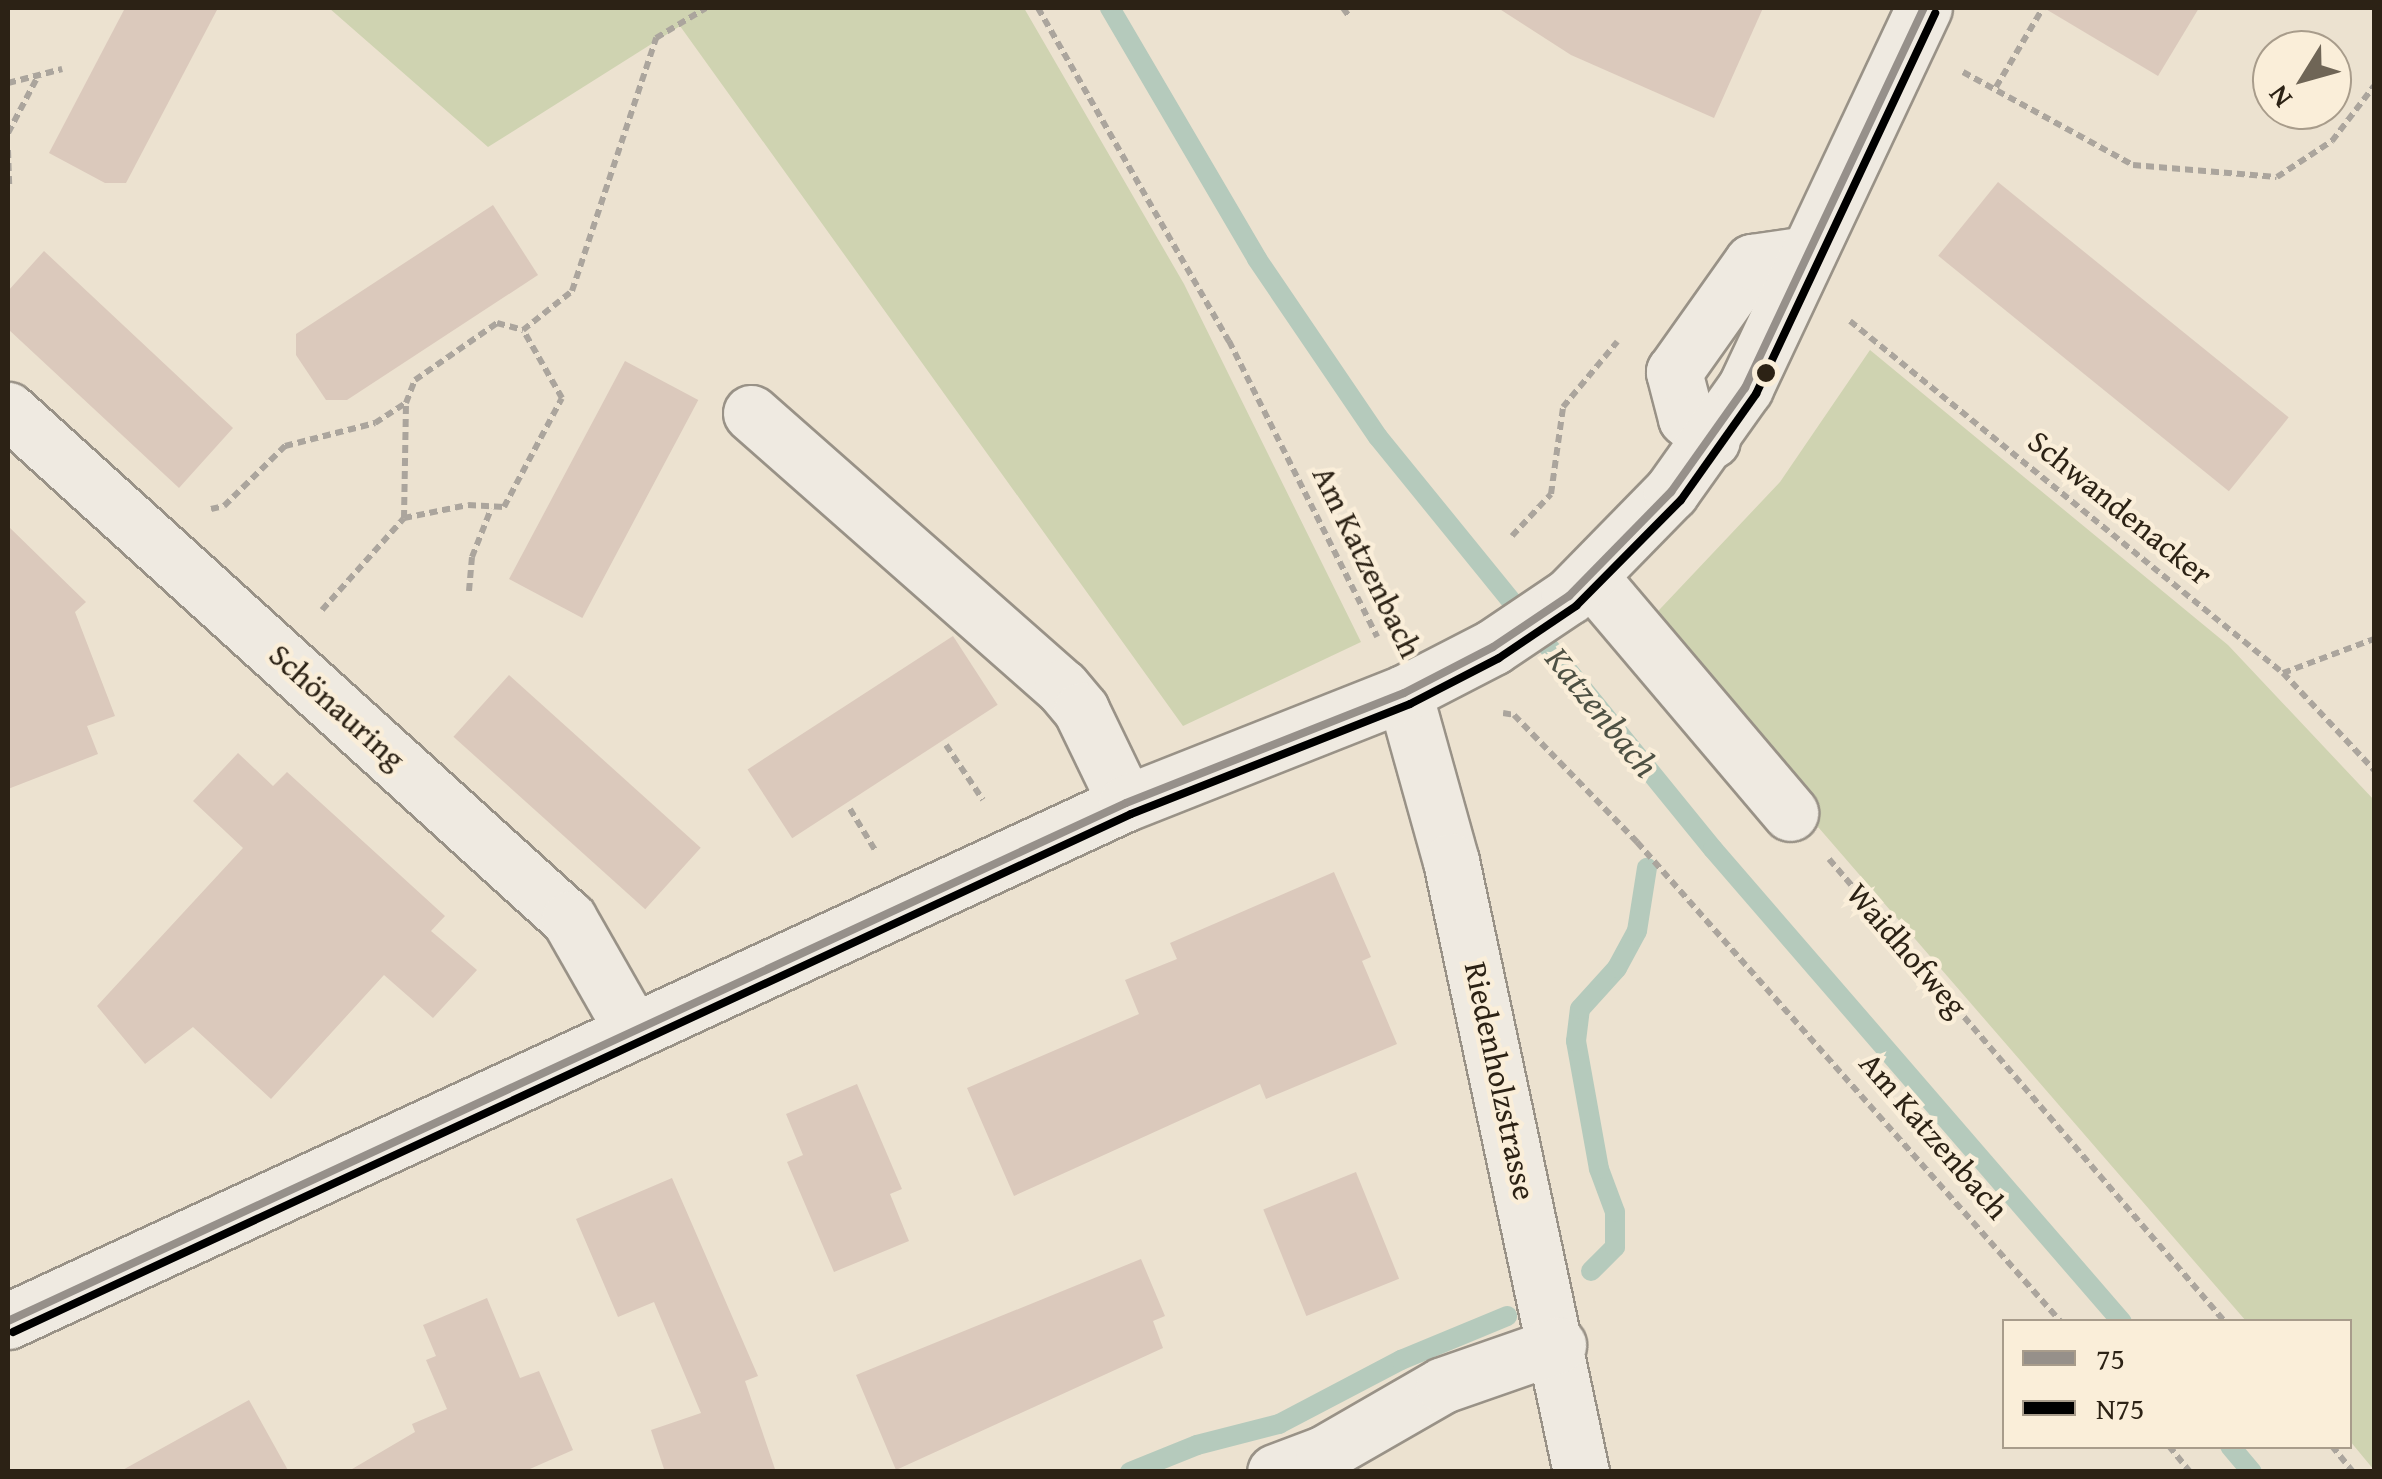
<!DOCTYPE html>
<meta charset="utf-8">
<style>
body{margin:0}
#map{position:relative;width:2382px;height:1479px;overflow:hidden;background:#ece2d0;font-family:"Gentium Book Plus",serif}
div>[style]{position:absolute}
.green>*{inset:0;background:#cfd3b1}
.stream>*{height:20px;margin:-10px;padding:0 10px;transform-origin:10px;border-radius:10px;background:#b5cabc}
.building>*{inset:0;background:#dbc9bc;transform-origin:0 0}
.path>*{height:6px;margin-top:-3px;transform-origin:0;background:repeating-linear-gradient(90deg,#aba59d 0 8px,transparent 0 13px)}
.roads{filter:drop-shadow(2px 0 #999287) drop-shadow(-2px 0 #999287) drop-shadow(0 2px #999287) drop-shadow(0 -2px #999287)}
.minor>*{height:55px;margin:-27.5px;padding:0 27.5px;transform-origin:27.5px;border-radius:27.5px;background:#efeae1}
.bus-1>*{height:8px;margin:-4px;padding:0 4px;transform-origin:4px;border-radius:4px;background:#96908a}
.bus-2>*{height:8px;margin:-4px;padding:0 4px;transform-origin:4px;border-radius:4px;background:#000}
.dots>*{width:28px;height:28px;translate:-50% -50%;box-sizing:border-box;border:5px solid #faeed9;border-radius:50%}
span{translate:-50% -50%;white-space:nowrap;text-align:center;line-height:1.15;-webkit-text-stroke:9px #faeed9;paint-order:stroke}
.street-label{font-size:32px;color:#2c2215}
.water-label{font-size:35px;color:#4e5144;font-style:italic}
.frame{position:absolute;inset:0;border:10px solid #2c2215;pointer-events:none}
.legend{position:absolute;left:2002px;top:1319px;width:350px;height:130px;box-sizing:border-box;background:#faeed9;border:2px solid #a89c8b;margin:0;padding:12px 18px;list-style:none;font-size:30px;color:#2c2215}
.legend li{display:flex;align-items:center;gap:20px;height:50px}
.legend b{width:50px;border:2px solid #a89c8b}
.north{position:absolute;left:2252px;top:30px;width:100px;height:100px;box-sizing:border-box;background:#faeed9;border:2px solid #a89c8b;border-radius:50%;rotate:233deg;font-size:28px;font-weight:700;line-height:40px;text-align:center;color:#2c2215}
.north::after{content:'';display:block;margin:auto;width:35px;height:45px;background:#6f6556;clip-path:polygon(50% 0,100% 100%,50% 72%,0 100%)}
</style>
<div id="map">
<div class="green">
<i style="clip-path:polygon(329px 8px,1024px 8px,1184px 284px,1361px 642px,1183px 726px,680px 26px,488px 147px)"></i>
<i style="clip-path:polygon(1870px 350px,2228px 645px,2374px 800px,2374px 1470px,2350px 1441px,2350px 1322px,2246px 1321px,1644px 626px,1780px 482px)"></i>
</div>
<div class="stream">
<i style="left:1110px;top:8px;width:291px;rotate:59.6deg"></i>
<i style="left:1257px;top:259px;width:215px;rotate:55.8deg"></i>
<i style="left:1378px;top:437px;width:531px;rotate:50.89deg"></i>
<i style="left:1713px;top:849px;width:625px;rotate:49.15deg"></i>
<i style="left:1591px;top:1271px;width:34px;rotate:-45deg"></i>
<i style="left:1615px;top:1247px;width:35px;rotate:-90deg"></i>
<i style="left:1615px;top:1212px;width:46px;rotate:-110.4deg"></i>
<i style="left:1599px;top:1169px;width:130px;rotate:-100.2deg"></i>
<i style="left:1576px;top:1041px;width:32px;rotate:-83deg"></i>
<i style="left:1580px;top:1009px;width:55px;rotate:-47.9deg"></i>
<i style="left:1617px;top:968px;width:42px;rotate:-61.6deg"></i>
<i style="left:1637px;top:931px;width:64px;rotate:-81deg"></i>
<i style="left:2230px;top:1446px;width:34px;rotate:50deg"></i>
<i style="left:1130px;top:1472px;width:72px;rotate:-21.9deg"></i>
<i style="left:1197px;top:1445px;width:85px;rotate:-14.4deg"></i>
<i style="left:1279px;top:1424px;width:138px;rotate:-27.7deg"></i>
<i style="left:1401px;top:1360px;width:115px;rotate:-22.5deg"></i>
</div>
<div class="building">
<i style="clip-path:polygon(125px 8px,218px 8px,126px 183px,105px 183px,49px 153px)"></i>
<i style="clip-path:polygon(1498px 8px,1763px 8px,1714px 118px,1571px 55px)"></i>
<i style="clip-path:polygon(2044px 8px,2199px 8px,2158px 76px)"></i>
<i style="left:1998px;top:182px;width:374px;height:95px;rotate:39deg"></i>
<i style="clip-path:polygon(493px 205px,538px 275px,347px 400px,326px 400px,296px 355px,296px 334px)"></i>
<i style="clip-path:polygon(44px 251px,233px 428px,179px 488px,8px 329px,8px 291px)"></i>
<i style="left:625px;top:361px;width:83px;height:247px;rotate:28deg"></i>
<i style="clip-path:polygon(8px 526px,86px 602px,75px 612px,115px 716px,87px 726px,98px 754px,8px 789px)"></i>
<i style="left:953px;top:636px;width:82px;height:245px;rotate:57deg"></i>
<i style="left:509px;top:675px;width:258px;height:83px;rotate:42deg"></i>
<i style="clip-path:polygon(238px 753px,273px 786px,287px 772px,445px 916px,431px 931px,477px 970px,433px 1018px,384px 975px,271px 1099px,193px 1027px,145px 1064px,97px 1006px,243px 848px,193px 801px)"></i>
<i style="clip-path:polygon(1334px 872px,1371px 957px,1362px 961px,1397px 1044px,1266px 1099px,1260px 1084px,1014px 1196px,967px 1088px,1139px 1014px,1125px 980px,1177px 959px,1170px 943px)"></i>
<i style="clip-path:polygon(857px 1084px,902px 1189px,890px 1194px,909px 1241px,834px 1272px,787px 1162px,803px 1155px,786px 1114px)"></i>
<i style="left:1356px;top:1172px;width:115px;height:100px;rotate:68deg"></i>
<i style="clip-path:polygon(672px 1178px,758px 1376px,745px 1381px,776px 1472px,665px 1472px,651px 1430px,701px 1413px,654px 1302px,618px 1317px,576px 1219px)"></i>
<i style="clip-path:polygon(1141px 1259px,1165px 1316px,1153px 1321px,1163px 1348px,896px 1470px,856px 1375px)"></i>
<i style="clip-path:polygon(487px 1298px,520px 1378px,539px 1371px,573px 1450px,523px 1472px,347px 1472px,415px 1432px,412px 1424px,447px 1409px,426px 1360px,436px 1356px,423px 1325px)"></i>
<i style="clip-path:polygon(249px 1400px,289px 1472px,119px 1472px)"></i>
</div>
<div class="path">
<i style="left:1038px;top:8px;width:384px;rotate:60.2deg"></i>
<i style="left:1229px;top:341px;width:331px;rotate:63.4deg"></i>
<i style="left:1343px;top:8px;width:9px;rotate:54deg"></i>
<i style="left:1963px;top:72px;width:194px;rotate:28.7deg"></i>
<i style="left:2133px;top:165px;width:144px;rotate:4.8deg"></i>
<i style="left:2277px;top:177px;width:66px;rotate:-33.2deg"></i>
<i style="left:2332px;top:141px;width:69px;rotate:-52.6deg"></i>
<i style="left:8px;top:83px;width:56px;rotate:-14.5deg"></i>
<i style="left:1996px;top:87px;width:92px;rotate:-59.3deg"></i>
<i style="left:8px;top:133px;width:60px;rotate:-62.2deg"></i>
<i style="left:8px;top:150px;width:35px;rotate:88deg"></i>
<i style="left:1850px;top:321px;width:558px;rotate:39.11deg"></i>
<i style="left:2283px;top:673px;width:97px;rotate:-20.5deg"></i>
<i style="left:211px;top:509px;width:13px;rotate:-13deg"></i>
<i style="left:224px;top:506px;width:86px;rotate:-44.5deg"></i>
<i style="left:285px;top:446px;width:93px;rotate:-14.3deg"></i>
<i style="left:375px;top:423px;width:37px;rotate:-33deg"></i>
<i style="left:404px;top:518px;width:65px;rotate:-11.5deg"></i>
<i style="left:468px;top:505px;width:36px;rotate:3deg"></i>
<i style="left:504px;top:507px;width:123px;rotate:-62deg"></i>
<i style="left:562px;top:398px;width:78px;rotate:-119.8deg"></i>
<i style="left:1512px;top:536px;width:57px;rotate:-47.1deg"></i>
<i style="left:1551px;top:494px;width:88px;rotate:-82.1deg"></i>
<i style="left:1563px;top:407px;width:85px;rotate:-50.3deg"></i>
<i style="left:469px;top:591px;width:34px;rotate:-85deg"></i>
<i style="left:472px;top:557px;width:52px;rotate:-68.4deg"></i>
<i style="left:322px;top:610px;width:123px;rotate:-48.3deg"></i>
<i style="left:404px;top:518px;width:115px;rotate:-89deg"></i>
<i style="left:406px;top:403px;width:25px;rotate:-69deg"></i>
<i style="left:415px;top:380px;width:100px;rotate:-34.8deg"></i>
<i style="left:497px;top:323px;width:27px;rotate:15deg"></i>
<i style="left:523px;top:330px;width:63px;rotate:-38.5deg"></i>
<i style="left:572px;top:291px;width:267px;rotate:-71.6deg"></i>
<i style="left:656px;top:38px;width:58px;rotate:-31deg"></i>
<i style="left:2283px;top:673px;width:133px;rotate:46.8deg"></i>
<i style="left:1503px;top:713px;width:11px;rotate:10deg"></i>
<i style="left:1514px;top:715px;width:177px;rotate:45.9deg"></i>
<i style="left:1637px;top:842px;width:640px;rotate:48.54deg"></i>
<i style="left:946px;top:745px;width:66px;rotate:56.1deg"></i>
<i style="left:850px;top:809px;width:48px;rotate:58.6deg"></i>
<i style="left:1829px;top:859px;width:609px;rotate:49.46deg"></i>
<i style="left:2169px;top:1446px;width:33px;rotate:51deg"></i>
<i style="left:2332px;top:1446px;width:33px;rotate:51deg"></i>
</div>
<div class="roads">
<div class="minor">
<i style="left:8px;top:410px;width:757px;rotate:42.22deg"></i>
<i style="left:569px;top:919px;width:129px;rotate:60.3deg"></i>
<i style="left:751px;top:413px;width:414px;rotate:41.4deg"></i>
<i style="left:1062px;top:687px;width:30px;rotate:50deg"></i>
<i style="left:1081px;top:710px;width:103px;rotate:64.2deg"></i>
<i style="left:1712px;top:440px;width:34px;rotate:-140deg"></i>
<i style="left:1686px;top:418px;width:48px;rotate:-104.6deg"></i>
<i style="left:1674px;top:372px;width:135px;rotate:-54.7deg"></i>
<i style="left:1752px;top:262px;width:56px;rotate:-8.3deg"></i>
<i style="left:1591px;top:578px;width:308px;rotate:49.7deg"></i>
<i style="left:1404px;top:693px;width:174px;rotate:74.4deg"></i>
<i style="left:1451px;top:861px;width:625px;rotate:77.99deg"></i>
<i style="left:8px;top:1321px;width:1232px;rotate:-24.86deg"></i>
<i style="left:1126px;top:803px;width:299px;rotate:-21.6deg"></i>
<i style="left:1404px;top:693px;width:100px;rotate:-27.3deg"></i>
<i style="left:1493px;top:647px;width:92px;rotate:-33.9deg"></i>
<i style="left:1569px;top:596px;width:146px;rotate:-45.6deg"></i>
<i style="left:1671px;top:492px;width:128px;rotate:-54.6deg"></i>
<i style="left:1745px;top:388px;width:420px;rotate:-64.8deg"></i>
<i style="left:1275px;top:1472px;width:51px;rotate:-20.6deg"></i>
<i style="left:1323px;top:1454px;width:138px;rotate:-29.9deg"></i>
<i style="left:1443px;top:1385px;width:122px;rotate:-19.2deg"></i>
</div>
</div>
<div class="bus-1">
<i style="left:8px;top:1321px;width:1232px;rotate:-24.86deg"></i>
<i style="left:1126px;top:803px;width:299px;rotate:-21.6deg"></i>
<i style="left:1404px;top:693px;width:100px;rotate:-27.3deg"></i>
<i style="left:1493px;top:647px;width:92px;rotate:-33.9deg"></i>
<i style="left:1569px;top:596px;width:146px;rotate:-45.6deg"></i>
<i style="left:1671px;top:492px;width:128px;rotate:-54.6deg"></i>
<i style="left:1745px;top:388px;width:420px;rotate:-64.8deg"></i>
</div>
<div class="bus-2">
<i style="left:13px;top:1332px;width:1232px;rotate:-24.86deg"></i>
<i style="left:1131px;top:814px;width:300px;rotate:-21.5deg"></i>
<i style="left:1410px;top:704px;width:100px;rotate:-27.3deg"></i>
<i style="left:1499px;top:658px;width:93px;rotate:-34deg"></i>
<i style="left:1576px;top:606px;width:149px;rotate:-45.3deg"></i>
<i style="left:1681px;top:500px;width:130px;rotate:-54.7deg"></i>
<i style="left:1756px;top:394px;width:421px;rotate:-64.8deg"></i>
</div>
<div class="dots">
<i style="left:1766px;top:373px;background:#2c2215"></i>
</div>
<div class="street-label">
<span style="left:2120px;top:508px;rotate:39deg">Schwandenacker</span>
<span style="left:1367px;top:562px;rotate:64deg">Am Katzenbach</span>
<span style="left:337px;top:707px;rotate:42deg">Schönauring</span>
<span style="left:1907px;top:950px;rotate:49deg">Waidhofweg</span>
<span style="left:1500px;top:1081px;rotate:78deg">Riedenholzstrasse</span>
<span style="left:1934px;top:1136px;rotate:49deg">Am Katzenbach</span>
</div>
<div class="water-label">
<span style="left:1602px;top:712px;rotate:51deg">Katzenbach</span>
</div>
<div class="frame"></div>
<ul class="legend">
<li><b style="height:12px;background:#96908a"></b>75</li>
<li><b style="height:12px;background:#000"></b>N75</li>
</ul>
<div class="north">N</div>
</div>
